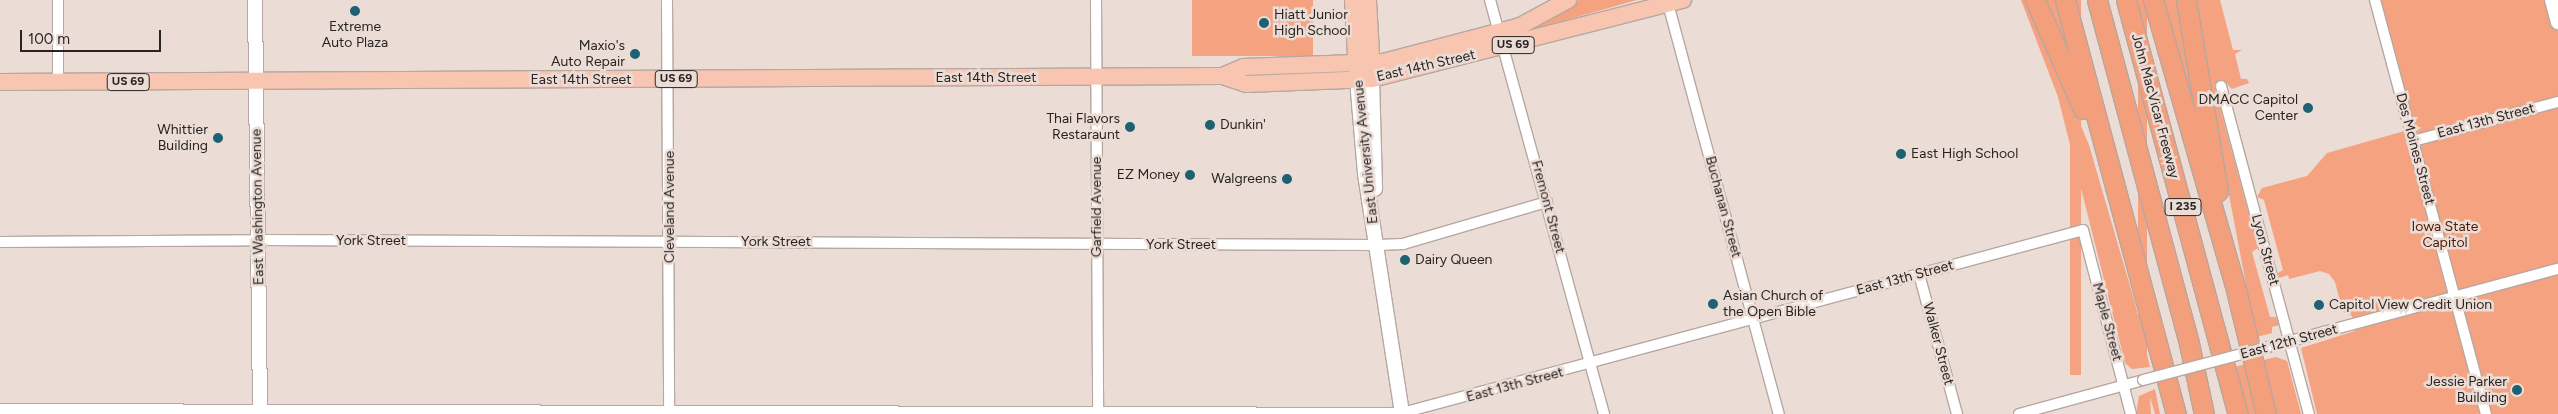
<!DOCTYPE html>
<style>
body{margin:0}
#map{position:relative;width:2558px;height:414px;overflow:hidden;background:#ebdcd6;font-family:Figtree,sans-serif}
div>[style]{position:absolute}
.green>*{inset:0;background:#f4a27f;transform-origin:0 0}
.roads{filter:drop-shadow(1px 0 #b5a7a1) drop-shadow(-1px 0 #b5a7a1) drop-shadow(0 1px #b5a7a1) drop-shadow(0 -1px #b5a7a1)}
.street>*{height:10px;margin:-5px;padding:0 5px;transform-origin:5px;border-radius:5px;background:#fff}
.secondary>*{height:14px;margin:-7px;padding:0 7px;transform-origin:7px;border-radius:7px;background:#fff}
.primary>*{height:16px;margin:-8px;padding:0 8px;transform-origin:8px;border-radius:8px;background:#f8c5b0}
.highway>*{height:19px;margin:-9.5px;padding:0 9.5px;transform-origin:9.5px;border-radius:9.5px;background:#f39f7b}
.bridges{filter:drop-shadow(1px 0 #b5a7a1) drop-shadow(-1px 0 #b5a7a1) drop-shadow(0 1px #b5a7a1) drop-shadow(0 -1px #b5a7a1)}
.street-bridge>*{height:10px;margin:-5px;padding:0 5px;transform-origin:5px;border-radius:5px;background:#fff}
.dots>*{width:14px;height:14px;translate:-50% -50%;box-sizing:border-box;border:2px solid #ebdcd6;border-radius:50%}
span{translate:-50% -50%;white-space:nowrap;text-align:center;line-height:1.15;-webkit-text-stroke:5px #ebdcd6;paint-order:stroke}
.shield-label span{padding:1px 4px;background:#ebdcd6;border:1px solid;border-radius:4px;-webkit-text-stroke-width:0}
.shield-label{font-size:12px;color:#292422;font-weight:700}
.poi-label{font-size:14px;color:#292422}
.left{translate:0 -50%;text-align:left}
.right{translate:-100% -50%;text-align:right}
.street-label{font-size:14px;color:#292422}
.park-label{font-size:14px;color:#4e1900}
.scale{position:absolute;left:20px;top:30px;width:141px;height:22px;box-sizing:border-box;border:2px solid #292422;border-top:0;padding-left:6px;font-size:15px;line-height:18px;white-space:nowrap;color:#292422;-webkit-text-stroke:4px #ebdcd6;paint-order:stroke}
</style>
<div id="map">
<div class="green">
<i style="left:1192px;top:0;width:121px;height:56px"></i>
<i style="clip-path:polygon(1579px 0,1637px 0,1534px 29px)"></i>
<i style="clip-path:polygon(2021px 0,2028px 0,2089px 145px,2135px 303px,2150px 367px,2132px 369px,2125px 363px,2058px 97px)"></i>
<i style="clip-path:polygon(2041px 0,2058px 0,2080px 86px)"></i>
<i style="left:2070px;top:0;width:11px;height:375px"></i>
<i style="left:2138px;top:0;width:9px;height:356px"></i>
<i style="clip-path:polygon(2160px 0,2178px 0,2207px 159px)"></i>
<i style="clip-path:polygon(2192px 0,2220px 0,2233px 50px,2242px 50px,2235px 54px,2241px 79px,2247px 79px,2249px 83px,2232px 89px,2225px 82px,2214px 85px,2258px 248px,2252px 252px,2270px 317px,2276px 317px,2279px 325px,2272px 327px,2272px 333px,2256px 337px)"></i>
<i style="clip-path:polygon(2381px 0,2558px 0,2558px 414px,2317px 414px,2301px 348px,2355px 331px,2352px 316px,2343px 312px,2349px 308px,2342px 309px,2335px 282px,2329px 274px,2320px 271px,2289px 279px,2288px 275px,2279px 278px,2278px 273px,2283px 270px,2264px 200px,2257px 197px,2262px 188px,2307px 176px,2327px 153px,2415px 128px)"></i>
<i style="clip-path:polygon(2276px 357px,2287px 361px,2301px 414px,2273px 414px,2263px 360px)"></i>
<i style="left:2247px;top:364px;width:51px;height:11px;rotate:78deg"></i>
<i style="clip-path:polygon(2155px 389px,2160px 414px,2155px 414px,2150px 397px,2151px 414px,2136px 414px,2139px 396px)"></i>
</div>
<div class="roads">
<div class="street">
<i style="left:58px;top:0;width:82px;rotate:90deg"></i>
<i style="left:667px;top:0;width:414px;rotate:89.7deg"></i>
<i style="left:1096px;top:0;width:414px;rotate:89.7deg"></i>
<i style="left:1490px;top:0;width:429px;rotate:74.6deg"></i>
<i style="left:1667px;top:0;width:429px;rotate:74.9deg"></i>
<i style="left:2375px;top:0;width:429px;rotate:75deg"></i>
<i style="left:2221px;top:86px;width:340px;rotate:75deg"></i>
<i style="left:2413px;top:141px;width:150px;rotate:-15.1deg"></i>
<i style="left:0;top:242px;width:260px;rotate:-0.4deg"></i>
<i style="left:260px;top:240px;width:1117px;rotate:0.26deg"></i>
<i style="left:1377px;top:245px;width:26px;rotate:-2deg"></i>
<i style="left:1403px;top:244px;width:150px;rotate:-16.3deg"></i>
<i style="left:1919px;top:274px;width:145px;rotate:74.8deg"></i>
<i style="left:2268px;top:347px;width:300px;rotate:-15.1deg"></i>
<i style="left:0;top:409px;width:1402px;rotate:0.16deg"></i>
<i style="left:1402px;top:413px;width:705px;rotate:-15.04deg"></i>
<i style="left:2083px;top:230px;width:190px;rotate:75.4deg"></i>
<i style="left:2019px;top:414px;width:129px;rotate:-15.3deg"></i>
</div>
<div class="secondary">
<i style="left:255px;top:0;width:414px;rotate:89.3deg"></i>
<i style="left:2552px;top:0;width:23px;rotate:75deg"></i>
<i style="left:1372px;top:79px;width:110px;rotate:88.4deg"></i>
<i style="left:1357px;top:80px;width:94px;rotate:85.1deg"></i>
<i style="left:1365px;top:174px;width:243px;rotate:81.2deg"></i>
</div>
<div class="primary">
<i style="left:1353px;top:0;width:73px;rotate:86.9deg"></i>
<i style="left:1368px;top:0;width:72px;rotate:86.8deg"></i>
<i style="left:1222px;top:76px;width:23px;rotate:-23deg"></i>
<i style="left:1243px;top:67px;width:140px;rotate:-2deg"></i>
<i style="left:1383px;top:62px;width:142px;rotate:-14.7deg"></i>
<i style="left:1520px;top:26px;width:55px;rotate:-28.4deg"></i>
<i style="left:0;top:82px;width:1222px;rotate:-0.28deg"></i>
<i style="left:1222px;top:76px;width:26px;rotate:18deg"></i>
<i style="left:1247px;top:84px;width:125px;rotate:-2.3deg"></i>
<i style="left:1372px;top:79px;width:321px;rotate:-14.3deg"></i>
</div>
<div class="highway">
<i style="left:2035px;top:0;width:119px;rotate:66.2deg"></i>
<i style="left:2065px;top:0;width:429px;rotate:75deg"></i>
<i style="left:2097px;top:0;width:351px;rotate:75deg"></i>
<i style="left:2188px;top:339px;width:77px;rotate:78deg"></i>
<i style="left:2126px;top:0;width:429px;rotate:74.9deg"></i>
<i style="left:2153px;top:0;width:302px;rotate:74deg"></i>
<i style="left:2236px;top:290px;width:128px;rotate:76.4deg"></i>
<i style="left:2186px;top:0;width:194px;rotate:80.5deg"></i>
</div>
</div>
<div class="bridges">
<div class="street-bridge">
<i style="left:2143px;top:380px;width:129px;rotate:-14.8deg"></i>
</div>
</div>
<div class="dots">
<i style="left:355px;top:11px;background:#1d6173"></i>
<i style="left:1264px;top:23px;background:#1d6173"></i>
<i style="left:635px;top:54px;background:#1d6173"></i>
<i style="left:2308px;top:108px;background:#1d6173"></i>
<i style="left:1210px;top:125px;background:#1d6173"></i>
<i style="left:1130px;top:127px;background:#1d6173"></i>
<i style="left:218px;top:138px;background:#1d6173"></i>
<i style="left:1901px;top:154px;background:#1d6173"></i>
<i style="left:1190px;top:175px;background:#1d6173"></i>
<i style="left:1287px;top:179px;background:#1d6173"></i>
<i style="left:1405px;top:260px;background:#1d6173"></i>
<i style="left:1713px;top:304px;background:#1d6173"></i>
<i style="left:2319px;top:305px;background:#1d6173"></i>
<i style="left:2517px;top:390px;background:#1d6173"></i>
</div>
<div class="shield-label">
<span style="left:1513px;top:45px">US 69</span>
<span style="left:676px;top:79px">US 69</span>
<span style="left:128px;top:82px">US 69</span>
<span style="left:2183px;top:207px">I 235</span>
</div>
<div class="poi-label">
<span class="left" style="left:1274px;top:23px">Hiatt Junior<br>High School</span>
<span style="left:355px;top:35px">Extreme<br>Auto Plaza</span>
<span class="right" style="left:625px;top:54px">Maxio's<br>Auto Repair</span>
<span class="right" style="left:2298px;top:108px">DMACC Capitol<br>Center</span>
<span class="right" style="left:1120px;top:127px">Thai Flavors<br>Restaraunt</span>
<span class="left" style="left:1220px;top:125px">Dunkin'</span>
<span class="right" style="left:208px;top:138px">Whittier<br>Building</span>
<span class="left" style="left:1911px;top:154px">East High School</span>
<span class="right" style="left:1180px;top:175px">EZ Money</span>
<span class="right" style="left:1277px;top:179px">Walgreens</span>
<span class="left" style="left:1415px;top:260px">Dairy Queen</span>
<span class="left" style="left:1723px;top:304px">Asian Church of<br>the Open Bible</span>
<span class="left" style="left:2329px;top:305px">Capitol View Credit Union</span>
<span class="right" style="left:2507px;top:390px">Jessie Parker<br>Building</span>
</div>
<div class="street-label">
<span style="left:1426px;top:66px;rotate:-13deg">East 14th Street</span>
<span style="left:986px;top:78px">East 14th Street</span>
<span style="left:581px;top:80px">East 14th Street</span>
<span style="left:2155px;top:106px;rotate:75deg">John MacVicar Freeway</span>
<span style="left:2486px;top:121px;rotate:-15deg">East 13th Street</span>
<span style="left:2415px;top:149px;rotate:75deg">Des Moines Street</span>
<span style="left:1366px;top:152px;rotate:-96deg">East University Avenue</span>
<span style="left:258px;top:207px;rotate:-91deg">East Washington Avenue</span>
<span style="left:670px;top:207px;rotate:-90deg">Cleveland Avenue</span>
<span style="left:1097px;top:207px;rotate:-90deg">Garfield Avenue</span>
<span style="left:1548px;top:207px;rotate:75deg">Fremont Street</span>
<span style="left:1723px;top:207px;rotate:75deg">Buchanan Street</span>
<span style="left:371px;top:241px">York Street</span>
<span style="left:776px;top:242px">York Street</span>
<span style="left:1181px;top:245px">York Street</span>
<span style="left:2265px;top:250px;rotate:75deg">Lyon Street</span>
<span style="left:1905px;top:278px;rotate:-15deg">East 13th Street</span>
<span style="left:2107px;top:322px;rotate:75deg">Maple Street</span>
<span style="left:2289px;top:342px;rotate:-15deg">East 12th Street</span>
<span style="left:1938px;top:344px;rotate:75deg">Walker Street</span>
<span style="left:1515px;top:385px;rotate:-15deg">East 13th Street</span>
</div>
<div class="park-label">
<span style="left:2445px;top:235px">Iowa State<br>Capitol</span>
</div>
<div class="scale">100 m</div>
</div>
